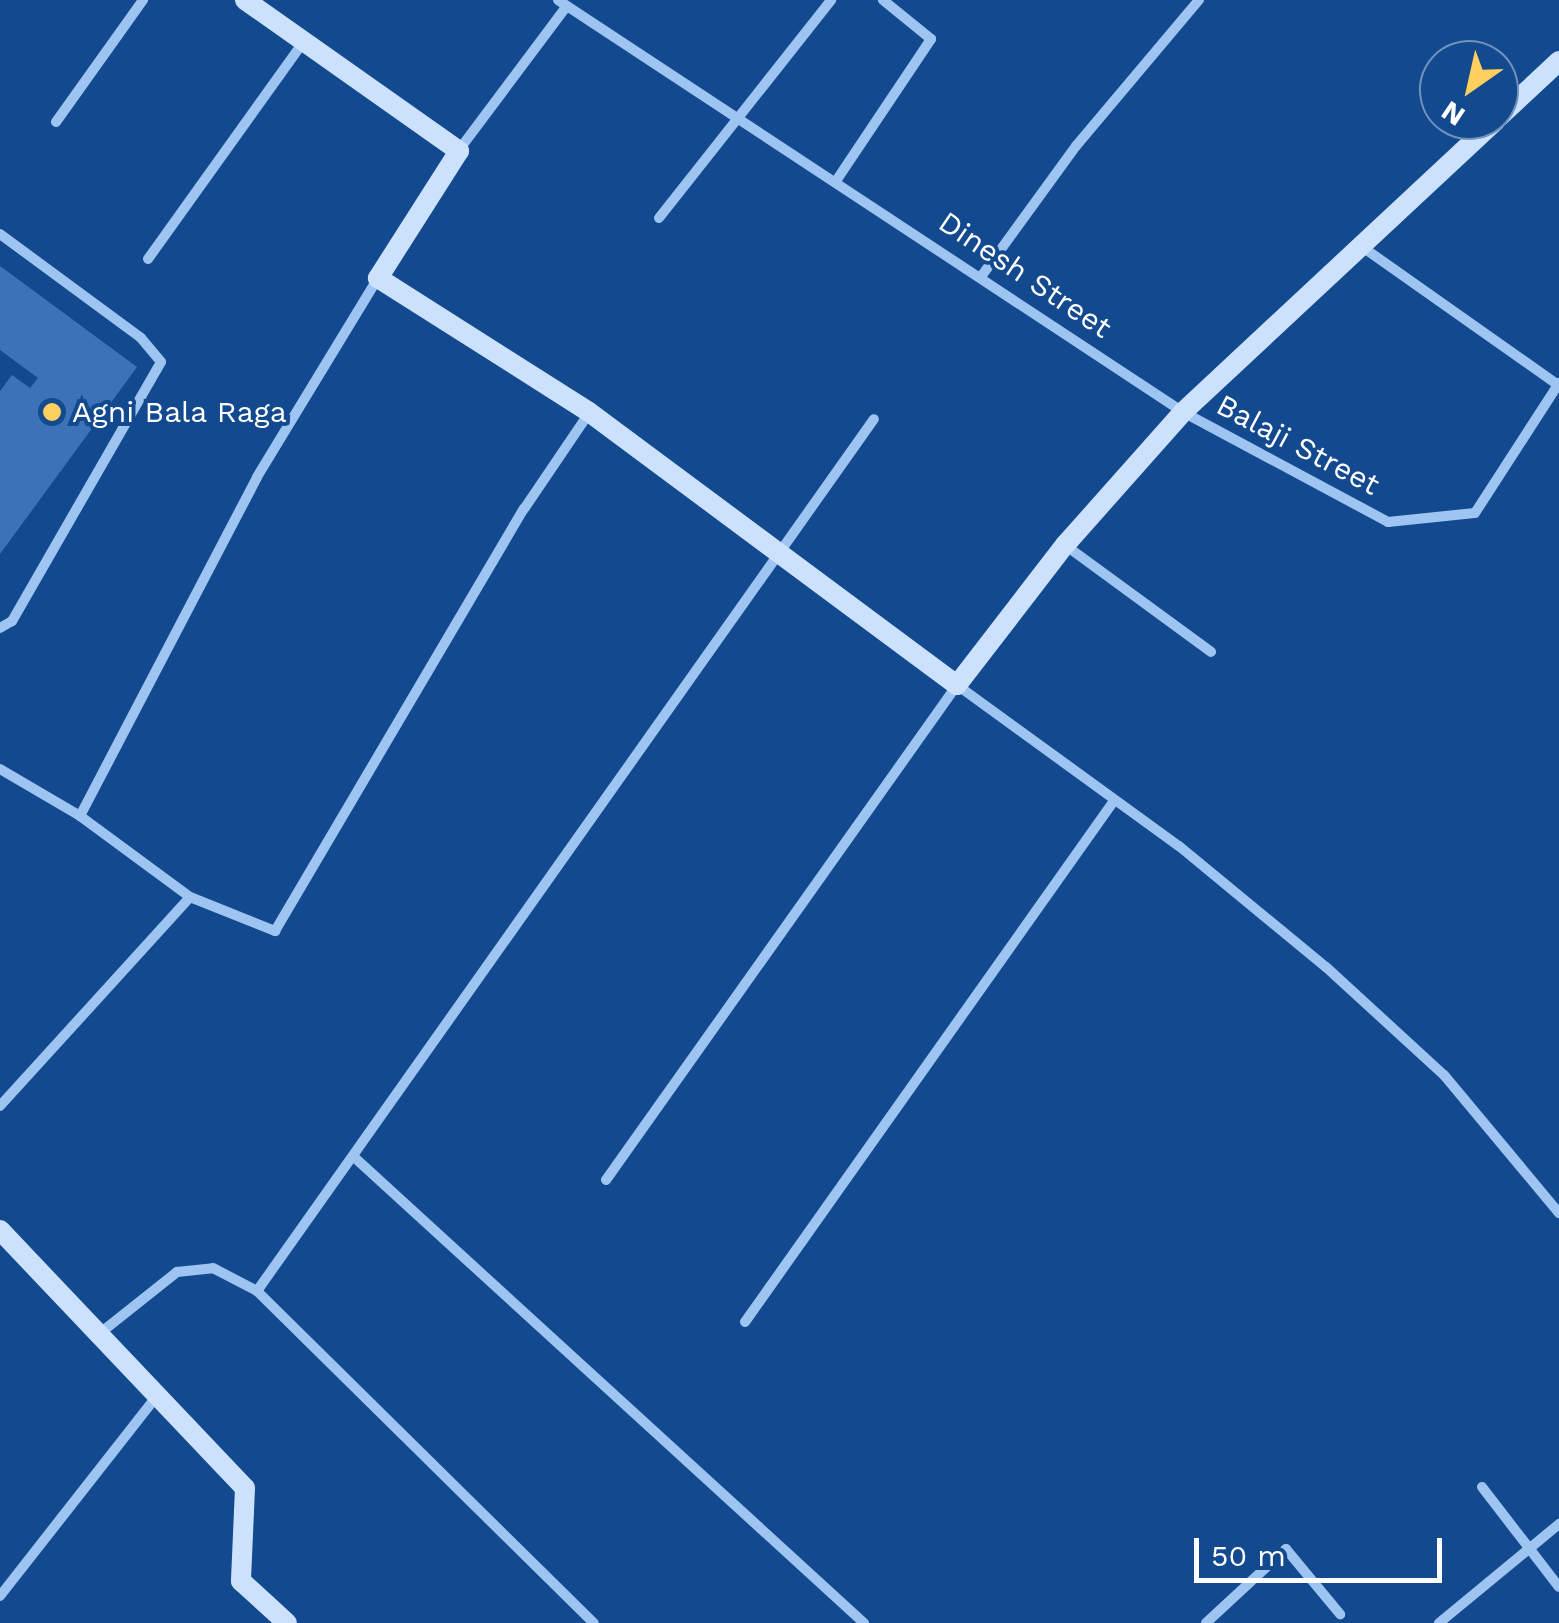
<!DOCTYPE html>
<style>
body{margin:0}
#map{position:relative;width:1559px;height:1623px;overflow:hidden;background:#13498f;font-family:"Work Sans",sans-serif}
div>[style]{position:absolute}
.building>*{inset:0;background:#3c73b8}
.street>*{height:10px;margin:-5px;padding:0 5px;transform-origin:5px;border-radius:5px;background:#9ec4f1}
.secondary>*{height:20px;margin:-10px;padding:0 10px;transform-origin:10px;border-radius:10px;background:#cce1fc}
.dots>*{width:28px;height:28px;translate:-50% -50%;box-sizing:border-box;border:5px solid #13498f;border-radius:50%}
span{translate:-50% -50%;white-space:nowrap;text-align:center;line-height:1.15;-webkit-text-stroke:8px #13498f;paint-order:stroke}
.street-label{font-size:30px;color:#fff}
.poi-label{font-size:30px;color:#fff}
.left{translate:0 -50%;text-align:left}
.north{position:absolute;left:1419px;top:40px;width:100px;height:100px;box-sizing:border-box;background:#13498f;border:2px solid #7192bc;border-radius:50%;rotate:214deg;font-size:28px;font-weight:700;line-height:40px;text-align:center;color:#fff}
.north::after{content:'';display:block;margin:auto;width:35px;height:45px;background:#ffd05e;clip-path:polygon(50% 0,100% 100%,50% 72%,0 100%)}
.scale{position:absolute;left:1194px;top:1538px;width:248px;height:45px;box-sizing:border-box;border:5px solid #fff;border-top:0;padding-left:12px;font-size:30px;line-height:35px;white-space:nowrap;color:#fff;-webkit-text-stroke:8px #13498f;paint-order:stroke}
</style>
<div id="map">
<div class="building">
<i style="clip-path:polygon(0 266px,137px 367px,0 554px,0 391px,12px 375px,30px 388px,38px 378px,0 350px)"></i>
</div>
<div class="street">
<i style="left:558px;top:0;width:749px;rotate:33.39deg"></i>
<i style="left:1183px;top:412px;width:233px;rotate:28.2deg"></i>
<i style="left:1388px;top:522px;width:87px;rotate:-5.9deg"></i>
<i style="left:1475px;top:513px;width:155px;rotate:-57.1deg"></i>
<i style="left:56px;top:122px;width:150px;rotate:-54.5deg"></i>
<i style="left:459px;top:150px;width:179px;rotate:-53.2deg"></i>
<i style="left:836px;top:181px;width:171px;rotate:-56.2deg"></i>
<i style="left:931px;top:39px;width:62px;rotate:-140.9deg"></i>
<i style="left:659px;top:218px;width:278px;rotate:-51.7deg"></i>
<i style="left:0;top:234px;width:175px;rotate:36.4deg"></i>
<i style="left:141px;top:338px;width:31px;rotate:50deg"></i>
<i style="left:161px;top:362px;width:299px;rotate:119.9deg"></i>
<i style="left:12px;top:621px;width:14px;rotate:150deg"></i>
<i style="left:1361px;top:246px;width:241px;rotate:35.2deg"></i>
<i style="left:148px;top:259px;width:268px;rotate:-54.4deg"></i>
<i style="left:983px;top:274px;width:158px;rotate:-54deg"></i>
<i style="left:1076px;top:146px;width:191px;rotate:-49.9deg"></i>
<i style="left:1065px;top:545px;width:181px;rotate:36.2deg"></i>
<i style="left:0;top:769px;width:93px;rotate:30.4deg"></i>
<i style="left:190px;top:897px;width:137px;rotate:-143.6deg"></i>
<i style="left:80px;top:816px;width:382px;rotate:-62.4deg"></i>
<i style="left:257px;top:477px;width:233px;rotate:-58.7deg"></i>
<i style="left:0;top:1106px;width:282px;rotate:-47.7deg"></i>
<i style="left:190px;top:897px;width:92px;rotate:21.8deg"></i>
<i style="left:275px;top:931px;width:490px;rotate:-59.5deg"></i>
<i style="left:524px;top:509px;width:116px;rotate:-55.9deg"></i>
<i style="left:354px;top:1157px;width:691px;rotate:42.42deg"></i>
<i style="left:606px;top:1180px;width:607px;rotate:-54.66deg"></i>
<i style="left:957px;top:685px;width:274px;rotate:36deg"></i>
<i style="left:1179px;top:846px;width:190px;rotate:39.5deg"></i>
<i style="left:1326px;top:967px;width:160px;rotate:42.5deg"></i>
<i style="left:1444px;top:1075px;width:180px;rotate:50.2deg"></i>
<i style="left:257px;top:1291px;width:473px;rotate:44.6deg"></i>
<i style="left:745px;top:1322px;width:637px;rotate:-54.71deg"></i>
<i style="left:99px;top:1334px;width:100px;rotate:-38.5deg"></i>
<i style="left:177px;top:1272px;width:36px;rotate:-6deg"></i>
<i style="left:213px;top:1268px;width:50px;rotate:27.6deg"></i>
<i style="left:257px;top:1291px;width:1068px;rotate:-54.72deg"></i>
<i style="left:1482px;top:1487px;width:126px;rotate:52.4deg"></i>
<i style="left:0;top:1596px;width:254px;rotate:-51.9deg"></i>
<i style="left:1206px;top:1623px;width:109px;rotate:-42.8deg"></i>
<i style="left:1286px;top:1549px;width:85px;rotate:50.3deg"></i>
<i style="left:1439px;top:1623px;width:156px;rotate:-39.5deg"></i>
</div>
<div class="secondary">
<i style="left:245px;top:0;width:262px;rotate:35.2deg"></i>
<i style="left:459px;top:151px;width:151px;rotate:122.5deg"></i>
<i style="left:378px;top:278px;width:250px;rotate:32.4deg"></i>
<i style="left:589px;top:412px;width:458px;rotate:36.6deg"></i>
<i style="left:957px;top:685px;width:177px;rotate:-52.4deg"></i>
<i style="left:1065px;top:545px;width:178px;rotate:-48.4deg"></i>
<i style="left:1183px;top:412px;width:428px;rotate:-43deg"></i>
<i style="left:1499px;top:117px;width:82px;rotate:-43deg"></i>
<i style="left:0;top:1230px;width:356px;rotate:46.5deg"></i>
<i style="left:245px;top:1488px;width:93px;rotate:92.5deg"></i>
<i style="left:241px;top:1581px;width:62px;rotate:42.4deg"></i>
</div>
<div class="dots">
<i style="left:52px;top:412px;background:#ffd05e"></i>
</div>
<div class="street-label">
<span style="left:1025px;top:275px;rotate:34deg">Dinesh Street</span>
<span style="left:1298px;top:445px;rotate:28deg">Balaji Street</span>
</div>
<div class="poi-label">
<span class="left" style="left:72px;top:412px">Agni Bala Raga</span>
</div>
<div class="north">N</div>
<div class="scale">50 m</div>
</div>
